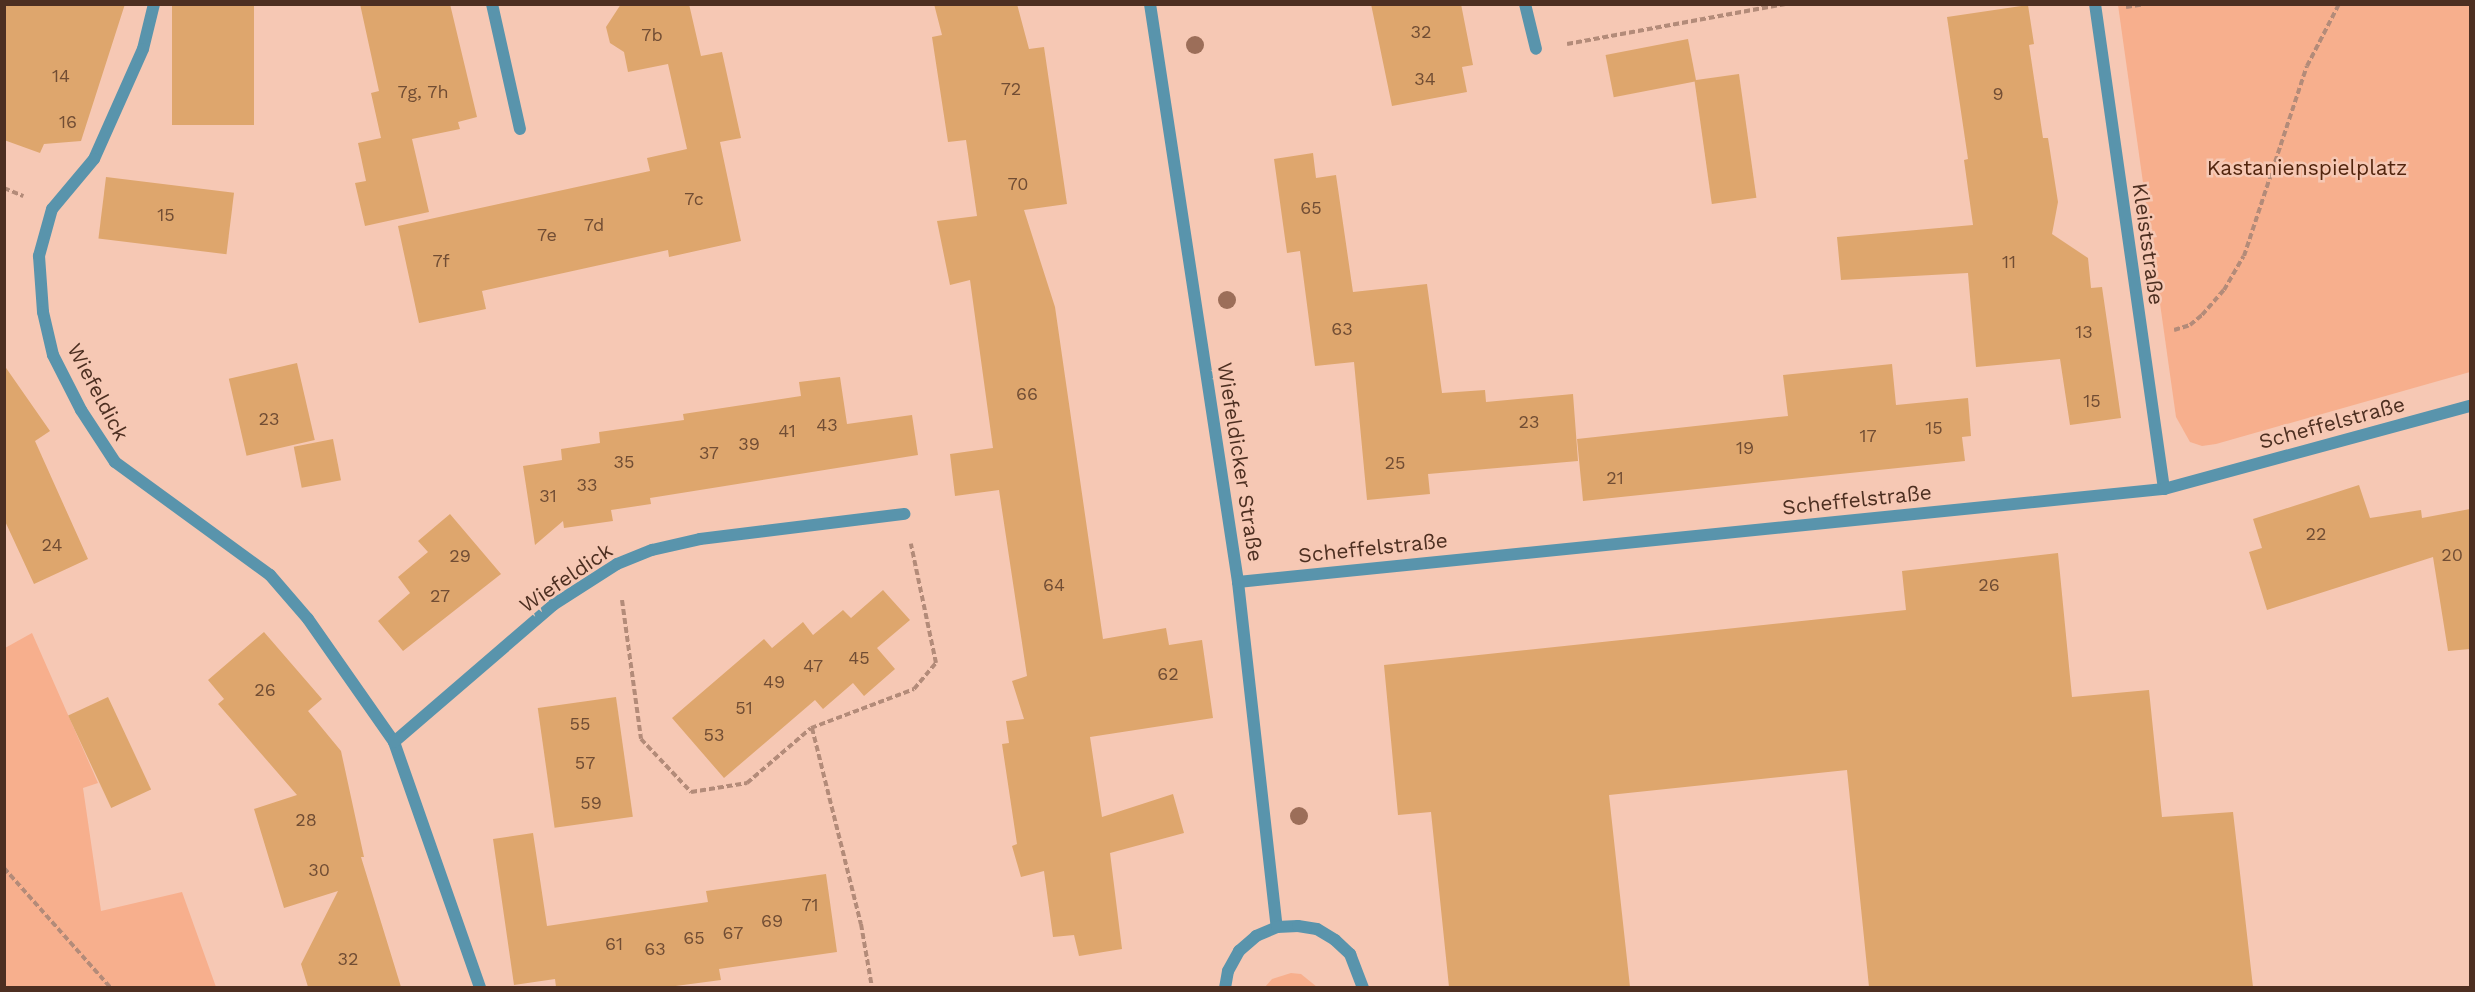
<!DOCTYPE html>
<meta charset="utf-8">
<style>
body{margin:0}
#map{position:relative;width:2475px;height:992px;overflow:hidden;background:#f6c8b4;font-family:"Work Sans",sans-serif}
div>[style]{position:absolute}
.green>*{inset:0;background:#f7af8d}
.building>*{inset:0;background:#dea66d;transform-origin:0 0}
.path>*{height:4px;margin-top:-2px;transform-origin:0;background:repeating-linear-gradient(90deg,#b38b79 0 6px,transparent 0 9px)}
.minor>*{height:12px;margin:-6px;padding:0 6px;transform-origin:6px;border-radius:6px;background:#5994ac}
.trees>*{width:18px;height:18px;margin:-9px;border-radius:50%;background:#9c6e59}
span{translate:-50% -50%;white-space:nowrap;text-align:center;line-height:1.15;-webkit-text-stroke:5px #f6c8b4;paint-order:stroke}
.number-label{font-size:18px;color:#714d34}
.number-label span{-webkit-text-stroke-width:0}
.park-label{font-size:21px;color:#52250e}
.street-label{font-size:21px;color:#4d2f21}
.frame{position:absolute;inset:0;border:6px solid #4d2f21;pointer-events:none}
</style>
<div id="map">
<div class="green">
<i style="clip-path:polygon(2118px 5px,2470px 5px,2470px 372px,2216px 444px,2202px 446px,2190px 442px,2176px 417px)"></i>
<i style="clip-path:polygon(32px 633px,98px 783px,83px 788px,101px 911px,182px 892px,216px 987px,5px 988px,5px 648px)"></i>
<i style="clip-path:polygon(1291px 973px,1301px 974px,1317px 987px,1265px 987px,1272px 979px)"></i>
</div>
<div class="building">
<i style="clip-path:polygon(4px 4px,125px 4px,81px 141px,44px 144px,40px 153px,4px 140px)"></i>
<i style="left:172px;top:4px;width:82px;height:121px"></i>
<i style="clip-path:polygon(360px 4px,450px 4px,477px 117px,458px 122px,460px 129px,412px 139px,429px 212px,365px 226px,355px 183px,366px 181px,358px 143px,381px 138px,371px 93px,379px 91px)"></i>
<i style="clip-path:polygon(621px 4px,689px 4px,701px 56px,722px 52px,741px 138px,720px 142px,741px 241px,669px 257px,668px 250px,482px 291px,486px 309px,419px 323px,398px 226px,650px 171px,647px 158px,687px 149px,668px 64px,628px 72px,624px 52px,610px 43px,606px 27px)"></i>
<i style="clip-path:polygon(934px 4px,1017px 4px,1029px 49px,1044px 47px,1067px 204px,1024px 210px,1055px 307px,1103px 639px,1166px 628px,1169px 645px,1202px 640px,1213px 718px,1090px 737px,1102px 817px,1173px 794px,1184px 833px,1110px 853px,1122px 949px,1079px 956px,1074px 935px,1053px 937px,1044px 871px,1021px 877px,1012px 846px,1017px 844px,1002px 744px,1009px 743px,1006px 721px,1024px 719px,1012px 681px,1027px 676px,999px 490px,955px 496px,950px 454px,993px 448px,970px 280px,950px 285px,937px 221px,977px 216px,966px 140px,948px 142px,932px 37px,942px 35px)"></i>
<i style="clip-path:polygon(1371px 4px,1461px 4px,1473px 65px,1462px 67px,1467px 92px,1392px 106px)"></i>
<i style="clip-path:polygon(2028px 5px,2034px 44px,2029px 45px,2043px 138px,2048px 138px,2058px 202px,2052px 234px,2088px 258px,2091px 288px,2102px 287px,2121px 418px,2070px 425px,2060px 359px,1976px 367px,1968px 273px,1841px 280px,1837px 237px,1973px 225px,1964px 160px,1968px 159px,1947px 17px)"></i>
<i style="left:1688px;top:39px;width:43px;height:84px;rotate:79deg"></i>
<i style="left:1739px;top:74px;width:125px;height:45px;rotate:82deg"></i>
<i style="clip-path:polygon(1313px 153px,1316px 178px,1336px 175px,1353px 292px,1427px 284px,1442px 393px,1485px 390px,1486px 402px,1573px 394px,1578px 461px,1428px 474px,1430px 494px,1367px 500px,1354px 362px,1315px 366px,1300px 251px,1287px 253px,1274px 159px)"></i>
<i style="left:106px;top:177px;width:129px;height:62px;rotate:7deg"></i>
<i style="left:297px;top:363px;width:79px;height:70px;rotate:77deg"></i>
<i style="clip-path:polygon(1892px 364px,1896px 405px,1968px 398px,1971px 436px,1962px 437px,1965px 461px,1583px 501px,1577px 439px,1788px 416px,1783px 375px)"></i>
<i style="clip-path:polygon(4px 365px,50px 431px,35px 441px,88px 559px,34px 584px,4px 519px)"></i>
<i style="clip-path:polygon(840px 377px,847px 424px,912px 415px,918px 455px,650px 498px,651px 504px,611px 510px,613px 521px,564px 528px,563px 521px,535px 545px,523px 466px,562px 460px,561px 449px,600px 443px,599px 432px,684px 420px,683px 414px,801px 396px,799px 382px)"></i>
<i style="left:333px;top:439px;width:42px;height:40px;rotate:79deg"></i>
<i style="clip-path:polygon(2359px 485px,2370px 518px,2421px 510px,2422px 518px,2470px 509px,2470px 649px,2448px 651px,2433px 557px,2267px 610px,2249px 552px,2262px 548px,2253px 519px)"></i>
<i style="clip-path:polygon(450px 514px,501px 574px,403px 651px,378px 621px,410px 593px,398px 577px,428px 552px,418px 541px)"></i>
<i style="clip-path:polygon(2058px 553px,2072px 697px,2149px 690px,2162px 817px,2233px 812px,2253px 987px,1869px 987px,1847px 770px,1609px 795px,1630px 987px,1449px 987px,1431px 812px,1398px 815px,1384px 665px,1906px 610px,1902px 571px)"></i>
<i style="clip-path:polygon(883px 590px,910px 620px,877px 648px,895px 669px,864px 696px,853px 683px,823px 709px,815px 700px,724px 778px,672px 718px,764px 639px,772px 648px,803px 622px,813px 635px,843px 610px,851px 618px)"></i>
<i style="clip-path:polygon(264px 632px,322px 699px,308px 711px,341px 751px,364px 857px,361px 857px,401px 987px,308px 987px,301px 964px,338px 891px,284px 908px,254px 809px,297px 795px,218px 704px,224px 699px,208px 680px)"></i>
<i style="left:108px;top:697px;width:102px;height:44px;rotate:65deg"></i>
<i style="left:616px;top:697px;width:121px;height:79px;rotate:82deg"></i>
<i style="clip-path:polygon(533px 833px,547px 926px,708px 902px,706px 891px,826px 874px,837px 952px,719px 969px,721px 980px,668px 987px,556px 987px,555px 979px,514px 985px,493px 839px)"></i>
</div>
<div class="path">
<i style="left:2126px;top:7px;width:18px;rotate:-9deg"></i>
<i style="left:1567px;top:44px;width:222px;rotate:-10.4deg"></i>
<i style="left:4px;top:188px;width:21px;rotate:23deg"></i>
<i style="left:2174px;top:330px;width:17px;rotate:-17deg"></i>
<i style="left:2190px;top:325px;width:16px;rotate:-40deg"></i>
<i style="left:2202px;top:315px;width:33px;rotate:-49deg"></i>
<i style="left:2224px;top:290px;width:39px;rotate:-60deg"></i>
<i style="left:2244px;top:256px;width:200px;rotate:-71.7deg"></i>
<i style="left:2307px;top:66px;width:70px;rotate:-62.7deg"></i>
<i style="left:622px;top:600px;width:140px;rotate:82.2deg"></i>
<i style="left:641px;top:739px;width:73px;rotate:46.7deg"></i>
<i style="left:691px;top:792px;width:57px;rotate:-9.1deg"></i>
<i style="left:747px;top:783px;width:84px;rotate:-40.7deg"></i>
<i style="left:811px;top:728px;width:110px;rotate:-20.7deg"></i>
<i style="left:914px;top:689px;width:34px;rotate:-50deg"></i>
<i style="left:936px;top:663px;width:122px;rotate:-101.9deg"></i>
<i style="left:812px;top:728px;width:202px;rotate:76deg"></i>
<i style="left:861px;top:924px;width:65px;rotate:80.2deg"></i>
<i style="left:4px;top:868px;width:161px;rotate:48.3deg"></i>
</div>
<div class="minor">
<i style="left:154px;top:4px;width:46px;rotate:103.7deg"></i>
<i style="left:143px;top:49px;width:120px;rotate:114deg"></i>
<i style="left:94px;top:159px;width:65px;rotate:130deg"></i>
<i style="left:52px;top:209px;width:49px;rotate:105.5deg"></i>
<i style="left:39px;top:256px;width:56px;rotate:85.9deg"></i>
<i style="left:43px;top:312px;width:44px;rotate:76.9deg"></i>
<i style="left:53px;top:355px;width:62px;rotate:63deg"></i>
<i style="left:81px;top:410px;width:62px;rotate:56.8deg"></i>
<i style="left:115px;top:462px;width:192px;rotate:36.1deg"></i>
<i style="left:270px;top:575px;width:58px;rotate:49.2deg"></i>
<i style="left:308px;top:619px;width:150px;rotate:55deg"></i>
<i style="left:394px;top:742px;width:261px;rotate:70.7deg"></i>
<i style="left:492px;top:4px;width:128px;rotate:77.4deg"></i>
<i style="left:1150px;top:4px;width:585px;rotate:81.34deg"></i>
<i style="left:1238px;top:582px;width:347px;rotate:83.6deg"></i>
<i style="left:1525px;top:4px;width:46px;rotate:76.3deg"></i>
<i style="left:2095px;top:4px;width:490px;rotate:81.9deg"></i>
<i style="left:1238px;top:582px;width:931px;rotate:-5.74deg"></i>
<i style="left:2164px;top:489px;width:317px;rotate:-15.2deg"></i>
<i style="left:394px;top:742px;width:210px;rotate:-40.7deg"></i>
<i style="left:553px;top:605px;width:76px;rotate:-32.6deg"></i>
<i style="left:617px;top:564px;width:38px;rotate:-22deg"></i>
<i style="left:652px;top:550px;width:49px;rotate:-12.9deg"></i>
<i style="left:700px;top:539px;width:206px;rotate:-7deg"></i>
<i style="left:1225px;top:988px;width:17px;rotate:-80deg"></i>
<i style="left:1228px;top:971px;width:23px;rotate:-61deg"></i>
<i style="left:1239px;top:951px;width:23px;rotate:-41deg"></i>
<i style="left:1256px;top:936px;width:23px;rotate:-23deg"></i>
<i style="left:1277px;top:927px;width:21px;rotate:-3deg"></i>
<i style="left:1298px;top:926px;width:19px;rotate:9deg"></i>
<i style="left:1317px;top:929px;width:21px;rotate:31deg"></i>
<i style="left:1335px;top:940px;width:21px;rotate:43deg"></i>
<i style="left:1350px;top:954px;width:36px;rotate:69deg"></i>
</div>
<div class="trees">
<i style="left:1195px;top:45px"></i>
<i style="left:1227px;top:300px"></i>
<i style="left:1299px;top:816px"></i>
</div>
<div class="number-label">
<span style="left:1421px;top:32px">32</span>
<span style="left:652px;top:35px">7b</span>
<span style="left:61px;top:76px">14</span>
<span style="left:1425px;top:79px">34</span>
<span style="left:1011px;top:89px">72</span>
<span style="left:423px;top:92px">7g, 7h</span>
<span style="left:1998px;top:94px">9</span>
<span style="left:68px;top:122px">16</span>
<span style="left:1018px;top:184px">70</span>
<span style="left:694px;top:199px">7c</span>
<span style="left:1311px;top:208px">65</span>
<span style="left:166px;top:215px">15</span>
<span style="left:594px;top:225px">7d</span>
<span style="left:547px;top:235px">7e</span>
<span style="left:441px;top:261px">7f</span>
<span style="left:2009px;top:262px">11</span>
<span style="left:1342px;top:329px">63</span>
<span style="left:2084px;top:332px">13</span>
<span style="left:1027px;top:394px">66</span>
<span style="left:2092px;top:401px">15</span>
<span style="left:269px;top:419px">23</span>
<span style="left:1529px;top:422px">23</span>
<span style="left:827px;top:425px">43</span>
<span style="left:1934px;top:428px">15</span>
<span style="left:787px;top:431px">41</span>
<span style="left:1868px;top:436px">17</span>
<span style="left:749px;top:444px">39</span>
<span style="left:1745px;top:448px">19</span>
<span style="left:709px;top:453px">37</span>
<span style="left:624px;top:462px">35</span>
<span style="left:1395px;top:463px">25</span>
<span style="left:1615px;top:478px">21</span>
<span style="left:587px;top:485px">33</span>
<span style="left:548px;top:496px">31</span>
<span style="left:2316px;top:534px">22</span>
<span style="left:52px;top:545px">24</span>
<span style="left:2452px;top:555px">20</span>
<span style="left:460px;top:556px">29</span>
<span style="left:1054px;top:585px">64</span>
<span style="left:1989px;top:585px">26</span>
<span style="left:440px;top:596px">27</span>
<span style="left:859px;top:658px">45</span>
<span style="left:813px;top:666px">47</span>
<span style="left:1168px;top:674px">62</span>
<span style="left:774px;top:682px">49</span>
<span style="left:265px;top:690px">26</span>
<span style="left:744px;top:708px">51</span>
<span style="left:580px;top:724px">55</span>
<span style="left:714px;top:735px">53</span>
<span style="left:585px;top:763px">57</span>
<span style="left:591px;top:803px">59</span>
<span style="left:306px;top:820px">28</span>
<span style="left:319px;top:870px">30</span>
<span style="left:810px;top:905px">71</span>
<span style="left:772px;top:921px">69</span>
<span style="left:733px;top:933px">67</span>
<span style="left:694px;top:938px">65</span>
<span style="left:614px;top:944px">61</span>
<span style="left:655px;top:949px">63</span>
<span style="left:348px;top:959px">32</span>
</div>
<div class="park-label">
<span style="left:2307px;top:168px">Kastanienspielplatz</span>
</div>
<div class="street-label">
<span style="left:2148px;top:244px;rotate:82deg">Kleiststraße</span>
<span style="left:98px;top:392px;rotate:62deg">Wiefeldick</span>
<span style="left:2332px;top:423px;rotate:-15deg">Scheffelstraße</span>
<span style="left:1240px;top:462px;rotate:81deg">Wiefeldicker Straße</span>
<span style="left:1857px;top:500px;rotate:-6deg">Scheffelstraße</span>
<span style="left:1373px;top:548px;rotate:-6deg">Scheffelstraße</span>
<span style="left:566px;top:578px;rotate:-34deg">Wiefeldick</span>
</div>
<div class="frame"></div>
</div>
